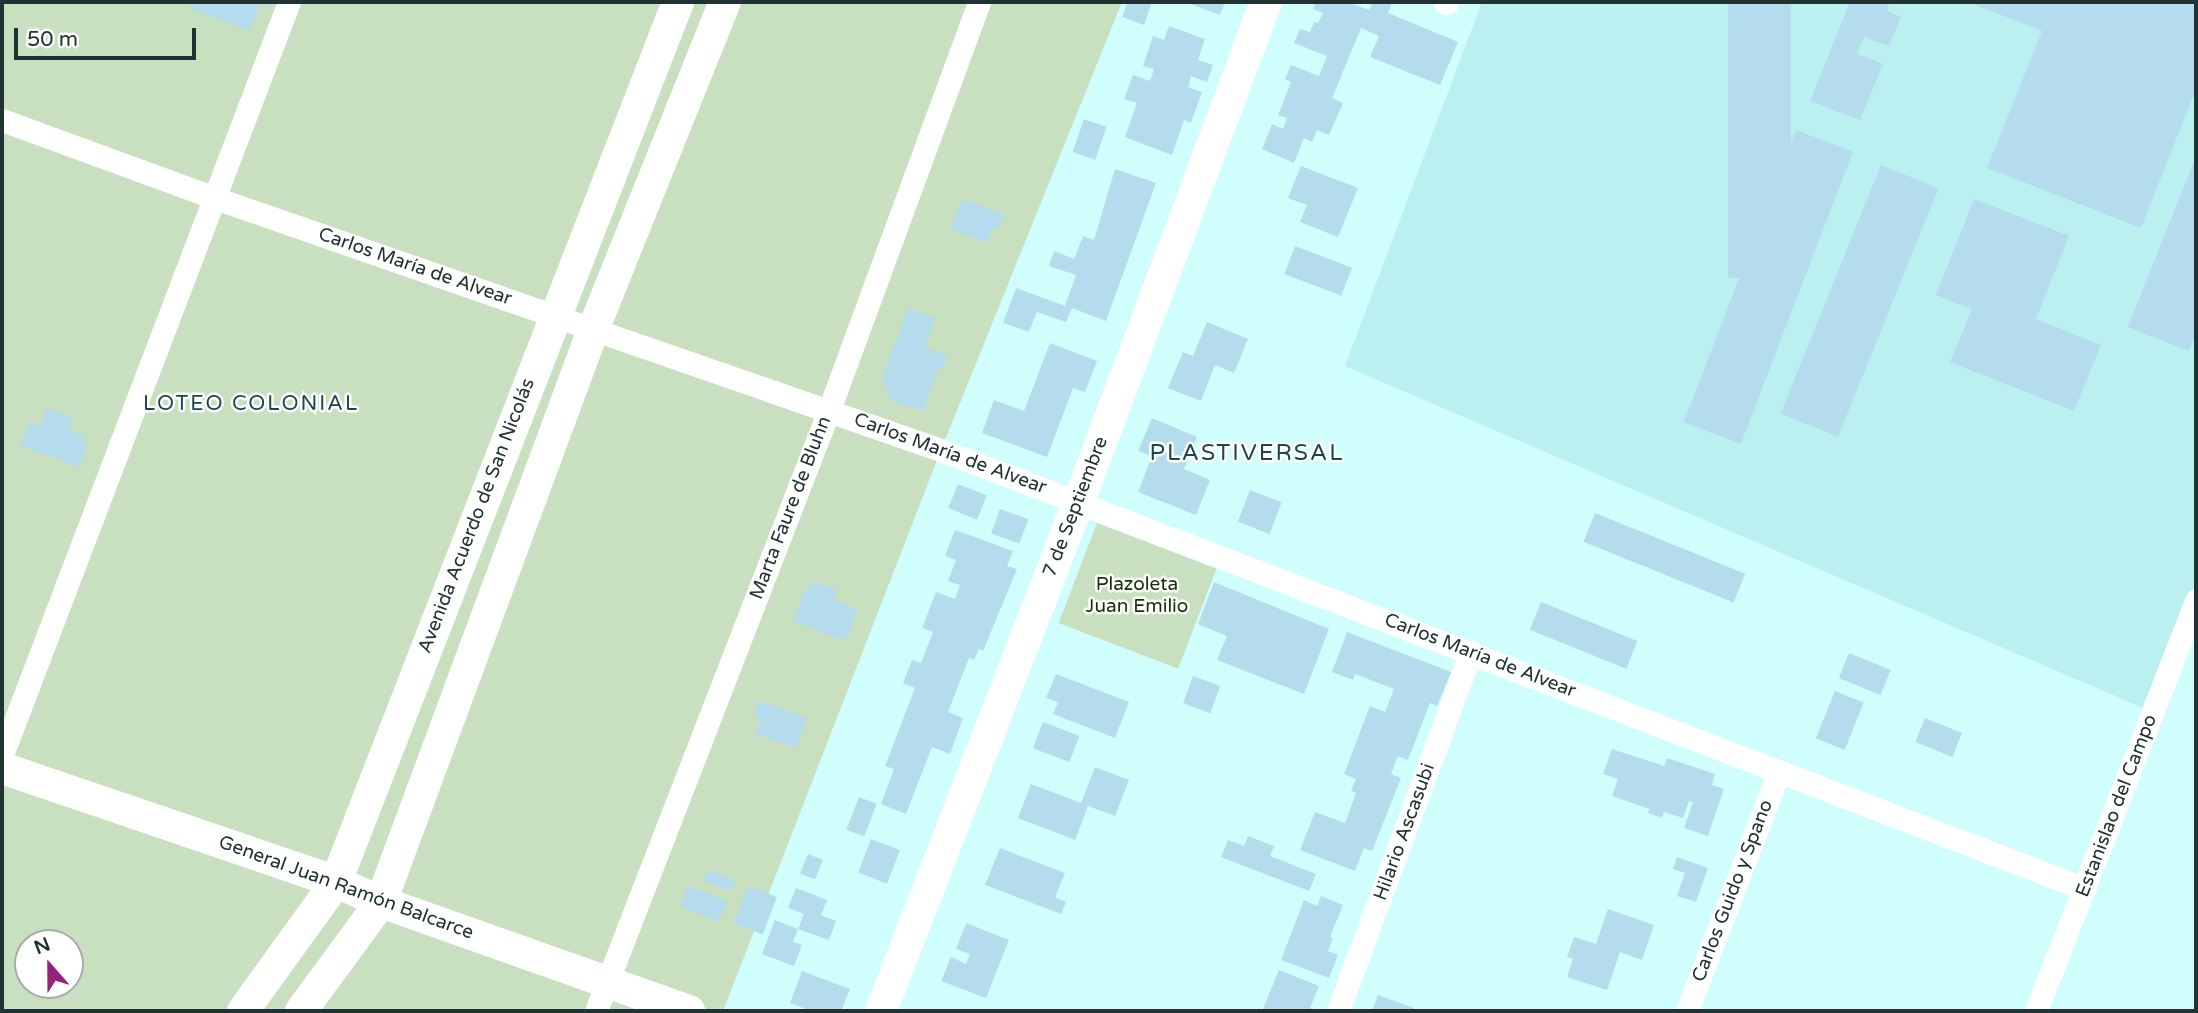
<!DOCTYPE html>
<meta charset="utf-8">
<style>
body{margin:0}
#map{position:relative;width:2198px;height:1013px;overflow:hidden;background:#d0fefd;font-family:"Varela Round",sans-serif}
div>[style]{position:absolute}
.built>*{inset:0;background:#baf1f0}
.green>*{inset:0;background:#c8dfc0;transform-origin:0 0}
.building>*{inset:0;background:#b4dcec;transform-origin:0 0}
.street>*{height:23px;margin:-11.5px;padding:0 11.5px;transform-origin:11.5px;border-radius:11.5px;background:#fff}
.secondary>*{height:32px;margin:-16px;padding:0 16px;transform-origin:16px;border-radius:16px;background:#fff}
span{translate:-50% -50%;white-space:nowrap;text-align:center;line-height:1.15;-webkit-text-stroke:5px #fff;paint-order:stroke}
.street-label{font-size:19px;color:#203232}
.park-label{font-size:19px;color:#133402}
.neighbourhood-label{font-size:21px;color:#1b4646;letter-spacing:2px}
.quarter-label{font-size:23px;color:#1b4646;letter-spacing:2px}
.frame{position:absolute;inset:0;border:4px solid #203232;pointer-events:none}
.north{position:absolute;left:14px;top:929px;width:70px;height:70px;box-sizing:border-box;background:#fff;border:2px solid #a6adad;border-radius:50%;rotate:339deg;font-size:19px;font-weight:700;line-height:28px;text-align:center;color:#203232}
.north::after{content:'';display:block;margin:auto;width:24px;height:32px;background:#97227e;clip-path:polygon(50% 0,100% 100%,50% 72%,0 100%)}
.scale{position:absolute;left:14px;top:28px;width:182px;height:32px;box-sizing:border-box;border:4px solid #203232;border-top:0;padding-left:9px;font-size:21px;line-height:24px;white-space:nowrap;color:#203232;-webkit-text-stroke:5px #fff;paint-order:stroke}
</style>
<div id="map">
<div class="built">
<i style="clip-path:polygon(1482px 2px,2196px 2px,2196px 600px,2153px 712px,1345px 366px)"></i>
</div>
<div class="green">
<i style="clip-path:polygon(evenodd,2px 2px,1122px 2px,941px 450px,723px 1011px,2px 1011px,2px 2px,28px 943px,70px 943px,70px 985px,28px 985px,28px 943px)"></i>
<i style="left:1097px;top:523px;width:128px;height:107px;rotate:21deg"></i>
</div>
<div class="building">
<i style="clip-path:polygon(193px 2px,273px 2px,271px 7px,260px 3px,250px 31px,190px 9px)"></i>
<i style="clip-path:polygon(1128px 2px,1152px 2px,1144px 25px,1122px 17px)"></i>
<i style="clip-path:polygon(1185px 2px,1225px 2px,1220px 15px)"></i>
<i style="clip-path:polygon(1316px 2px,1347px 2px,1369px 10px,1373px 2px,1389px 2px,1392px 3px,1388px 13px,1458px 42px,1440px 85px,1370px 57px,1379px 36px,1361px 28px,1332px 98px,1343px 103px,1329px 135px,1317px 130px,1312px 142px,1304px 138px,1294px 163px,1262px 149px,1272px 124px,1283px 129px,1287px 118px,1278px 115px,1291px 82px,1285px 79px,1291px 65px,1319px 76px,1327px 56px,1294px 43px,1300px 29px,1310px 32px,1314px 22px,1318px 23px,1323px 13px,1313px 9px)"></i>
<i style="left:1728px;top:2px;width:63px;height:276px"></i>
<i style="clip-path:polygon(1850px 2px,1890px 2px,1887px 11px,1901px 17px,1889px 46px,1864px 37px,1857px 54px,1883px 64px,1860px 120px,1810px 101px)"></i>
<i style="clip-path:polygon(1968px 2px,2196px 2px,2196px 89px,2141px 228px,1987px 168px,2042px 31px)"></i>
<i style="clip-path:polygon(1169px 26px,1205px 39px,1198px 60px,1213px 65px,1207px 82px,1191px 76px,1188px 87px,1202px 92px,1191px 123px,1184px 120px,1172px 155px,1125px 137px,1137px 103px,1124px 99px,1133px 75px,1150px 81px,1154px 69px,1143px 66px,1153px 36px,1164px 40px)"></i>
<i style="left:1084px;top:119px;width:24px;height:35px;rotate:19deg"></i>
<i style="left:1796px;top:130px;width:61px;height:313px;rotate:21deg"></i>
<i style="clip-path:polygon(2196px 156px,2196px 334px,2189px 351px,2128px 327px)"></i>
<i style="left:1881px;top:165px;width:62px;height:268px;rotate:22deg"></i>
<i style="clip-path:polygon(1301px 166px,1358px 188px,1338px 237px,1300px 222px,1307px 205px,1288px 198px)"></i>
<i style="clip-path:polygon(1115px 169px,1156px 183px,1106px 321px,1072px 308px,1066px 322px,1037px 312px,1029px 332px,1003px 323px,1016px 288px,1065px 306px,1076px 275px,1049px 266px,1054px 251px,1074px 259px,1083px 236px,1094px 240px)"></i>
<i style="clip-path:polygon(962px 199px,1004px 214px,998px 230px,993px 228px,987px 243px,950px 229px)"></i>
<i style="clip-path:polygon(1974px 199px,2069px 236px,2036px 319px,2101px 345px,2074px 411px,1950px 362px,1972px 309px,1936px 295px)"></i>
<i style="left:1295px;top:246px;width:61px;height:30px;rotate:21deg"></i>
<i style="clip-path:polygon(908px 308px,936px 318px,925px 347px,948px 356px,943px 369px,939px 367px,923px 411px,891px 400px,882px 378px)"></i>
<i style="clip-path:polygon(1207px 322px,1248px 339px,1234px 373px,1215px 365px,1201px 401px,1168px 388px,1183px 352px,1193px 356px)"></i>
<i style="clip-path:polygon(1050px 343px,1097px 361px,1085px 392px,1073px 388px,1047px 457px,982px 433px,994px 400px,1024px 411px)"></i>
<i style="clip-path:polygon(47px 408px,73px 418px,69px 430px,84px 435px,81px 442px,88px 445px,79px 467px,20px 445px,29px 422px,40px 427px)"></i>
<i style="clip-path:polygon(1152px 418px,1197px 437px,1184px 469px,1210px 480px,1196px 515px,1138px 492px,1152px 456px,1138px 451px)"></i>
<i style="left:958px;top:484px;width:31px;height:26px;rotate:22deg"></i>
<i style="left:1250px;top:490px;width:34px;height:34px;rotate:21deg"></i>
<i style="left:1000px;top:509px;width:30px;height:26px;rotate:20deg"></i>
<i style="left:1595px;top:513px;width:162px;height:31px;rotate:22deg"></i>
<i style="clip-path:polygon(955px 530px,1013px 551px,1007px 566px,1017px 569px,983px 651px,979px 649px,974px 660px,969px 658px,948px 712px,963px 718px,950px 754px,932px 747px,906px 814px,881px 804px,894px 769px,885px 766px,915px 688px,903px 683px,912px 660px,921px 663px,933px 632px,922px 628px,936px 592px,955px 599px,960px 585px,948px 581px,956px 560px,945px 556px)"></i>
<i style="clip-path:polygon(812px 581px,837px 590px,834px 600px,858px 609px,845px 641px,792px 621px,805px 589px,809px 590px)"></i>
<i style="clip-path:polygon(1214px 582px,1329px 629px,1304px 694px,1217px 660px,1227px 636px,1198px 624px)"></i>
<i style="left:1541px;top:602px;width:104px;height:30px;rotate:22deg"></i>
<i style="clip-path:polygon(1347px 632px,1451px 672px,1437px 706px,1430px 703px,1408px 760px,1398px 756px,1391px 774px,1401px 778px,1372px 851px,1364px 848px,1355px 871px,1300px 850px,1315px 812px,1345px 823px,1356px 793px,1351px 791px,1356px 779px,1344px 774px,1370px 706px,1385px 712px,1394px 689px,1355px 674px,1353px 680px,1332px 672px)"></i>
<i style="left:1849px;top:653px;width:45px;height:27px;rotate:22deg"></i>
<i style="clip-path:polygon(1056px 674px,1129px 702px,1115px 738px,1053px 714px,1058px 702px,1046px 698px)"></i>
<i style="left:1193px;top:676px;width:29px;height:29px;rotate:20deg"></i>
<i style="left:1835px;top:691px;width:31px;height:51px;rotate:22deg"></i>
<i style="clip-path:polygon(759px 701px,807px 718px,796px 748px,755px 733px,761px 719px,754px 716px)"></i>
<i style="left:1925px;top:718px;width:40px;height:26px;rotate:22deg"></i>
<i style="left:1043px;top:722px;width:39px;height:28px;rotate:21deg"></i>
<i style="clip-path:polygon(1612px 749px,1664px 766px,1667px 758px,1715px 774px,1712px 785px,1724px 789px,1708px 836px,1684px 828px,1693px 802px,1689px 801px,1683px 818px,1664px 812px,1662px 818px,1648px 813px,1649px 809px,1612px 796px,1618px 779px,1603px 774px)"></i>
<i style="clip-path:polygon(1095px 767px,1129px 780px,1115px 816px,1088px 806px,1075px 840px,1018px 818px,1031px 784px,1081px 803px)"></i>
<i style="left:859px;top:797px;width:19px;height:35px;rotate:21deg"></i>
<i style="clip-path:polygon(1248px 836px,1274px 846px,1270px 856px,1316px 874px,1309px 891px,1221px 857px,1228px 840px,1244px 846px)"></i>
<i style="left:871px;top:839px;width:31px;height:36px;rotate:21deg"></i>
<i style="clip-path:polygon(1000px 848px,1065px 873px,1055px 897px,1066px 902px,1061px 914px,985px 885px)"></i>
<i style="left:808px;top:854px;width:16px;height:21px;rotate:22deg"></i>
<i style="clip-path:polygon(1677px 857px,1708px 868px,1696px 902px,1677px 896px,1685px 873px,1673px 869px)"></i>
<i style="left:708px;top:870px;width:29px;height:12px;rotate:20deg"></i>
<i style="left:688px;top:886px;width:42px;height:22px;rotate:21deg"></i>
<i style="left:748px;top:886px;width:31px;height:40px;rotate:21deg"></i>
<i style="clip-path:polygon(796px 888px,827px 900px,821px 915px,836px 921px,829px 940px,798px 929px,793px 942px,802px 945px,794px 966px,762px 954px,775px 920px,798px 929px,804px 914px,788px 908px)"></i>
<i style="clip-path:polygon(1321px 896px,1343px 905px,1330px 937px,1333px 938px,1328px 951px,1338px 955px,1329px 978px,1281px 960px,1304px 900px,1317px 906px)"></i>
<i style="clip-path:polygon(1608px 909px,1654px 925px,1642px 960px,1620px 952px,1607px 990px,1567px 977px,1573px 959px,1567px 957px,1574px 937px,1596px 944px)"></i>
<i style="clip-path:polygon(966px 923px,1009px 940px,986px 998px,941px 981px,951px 957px,966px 964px,970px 954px,956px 949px)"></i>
<i style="clip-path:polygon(1279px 970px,1319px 986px,1310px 1008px,1318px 1011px,1262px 1011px)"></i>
<i style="clip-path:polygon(802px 971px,850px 989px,841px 1011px,811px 1011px,790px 1003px)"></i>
<i style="clip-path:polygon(1378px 995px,1414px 1008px,1413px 1011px,1372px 1011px)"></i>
</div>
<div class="street">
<i style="left:1445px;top:2px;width:2px;rotate:27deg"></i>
<i style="left:2px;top:120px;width:224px;rotate:20.1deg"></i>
<i style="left:212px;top:197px;width:772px;rotate:19.14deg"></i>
<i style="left:941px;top:450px;width:1225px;rotate:20.99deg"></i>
<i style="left:2px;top:755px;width:806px;rotate:-69.14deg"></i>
<i style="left:596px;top:1011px;width:645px;rotate:-68.81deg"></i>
<i style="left:829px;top:410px;width:435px;rotate:-69.8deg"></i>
<i style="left:1338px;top:1011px;width:383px;rotate:-69.7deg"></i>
<i style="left:1687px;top:1011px;width:257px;rotate:-69deg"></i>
<i style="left:2036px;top:1011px;width:441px;rotate:-68.7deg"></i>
</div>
<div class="secondary">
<i style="left:2px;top:768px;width:353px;rotate:18.8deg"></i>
<i style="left:336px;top:882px;width:49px;rotate:24deg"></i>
<i style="left:381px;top:902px;width:327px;rotate:19.5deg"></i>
<i style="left:243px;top:1011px;width:159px;rotate:-54.2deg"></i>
<i style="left:336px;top:882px;width:944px;rotate:-68.76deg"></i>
<i style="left:301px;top:1011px;width:135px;rotate:-53.7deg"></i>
<i style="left:381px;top:902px;width:610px;rotate:-69.66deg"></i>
<i style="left:593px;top:330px;width:354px;rotate:-68.1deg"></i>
<i style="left:881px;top:1011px;width:547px;rotate:-68.78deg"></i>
<i style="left:1079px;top:501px;width:533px;rotate:-69.46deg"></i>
</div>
<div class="street-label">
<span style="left:415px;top:267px;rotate:19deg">Carlos María de Alvear</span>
<span style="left:950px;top:454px;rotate:20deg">Carlos María de Alvear</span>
<span style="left:1076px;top:507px;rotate:-69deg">7 de Septiembre</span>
<span style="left:791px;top:508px;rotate:-69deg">Marta Faure de Bluhn</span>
<span style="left:477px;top:516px;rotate:-69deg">Avenida Acuerdo de San Nicolás</span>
<span style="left:1480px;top:656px;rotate:21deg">Carlos María de Alvear</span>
<span style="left:2117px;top:806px;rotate:-69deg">Estanislao del Campo</span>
<span style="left:1405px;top:832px;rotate:-70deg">Hilario Ascasubi</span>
<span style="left:346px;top:888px;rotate:20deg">General Juan Ramón Balcarce</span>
<span style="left:1733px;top:891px;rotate:-69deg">Carlos Guido y Spano</span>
</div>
<div class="park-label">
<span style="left:1137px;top:596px">Plazoleta<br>Juan Emilio</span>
</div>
<div class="neighbourhood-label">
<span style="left:251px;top:404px">LOTEO COLONIAL</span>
</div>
<div class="quarter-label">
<span style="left:1247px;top:453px">PLASTIVERSAL</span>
</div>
<div class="frame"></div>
<div class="north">N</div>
<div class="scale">50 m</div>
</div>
